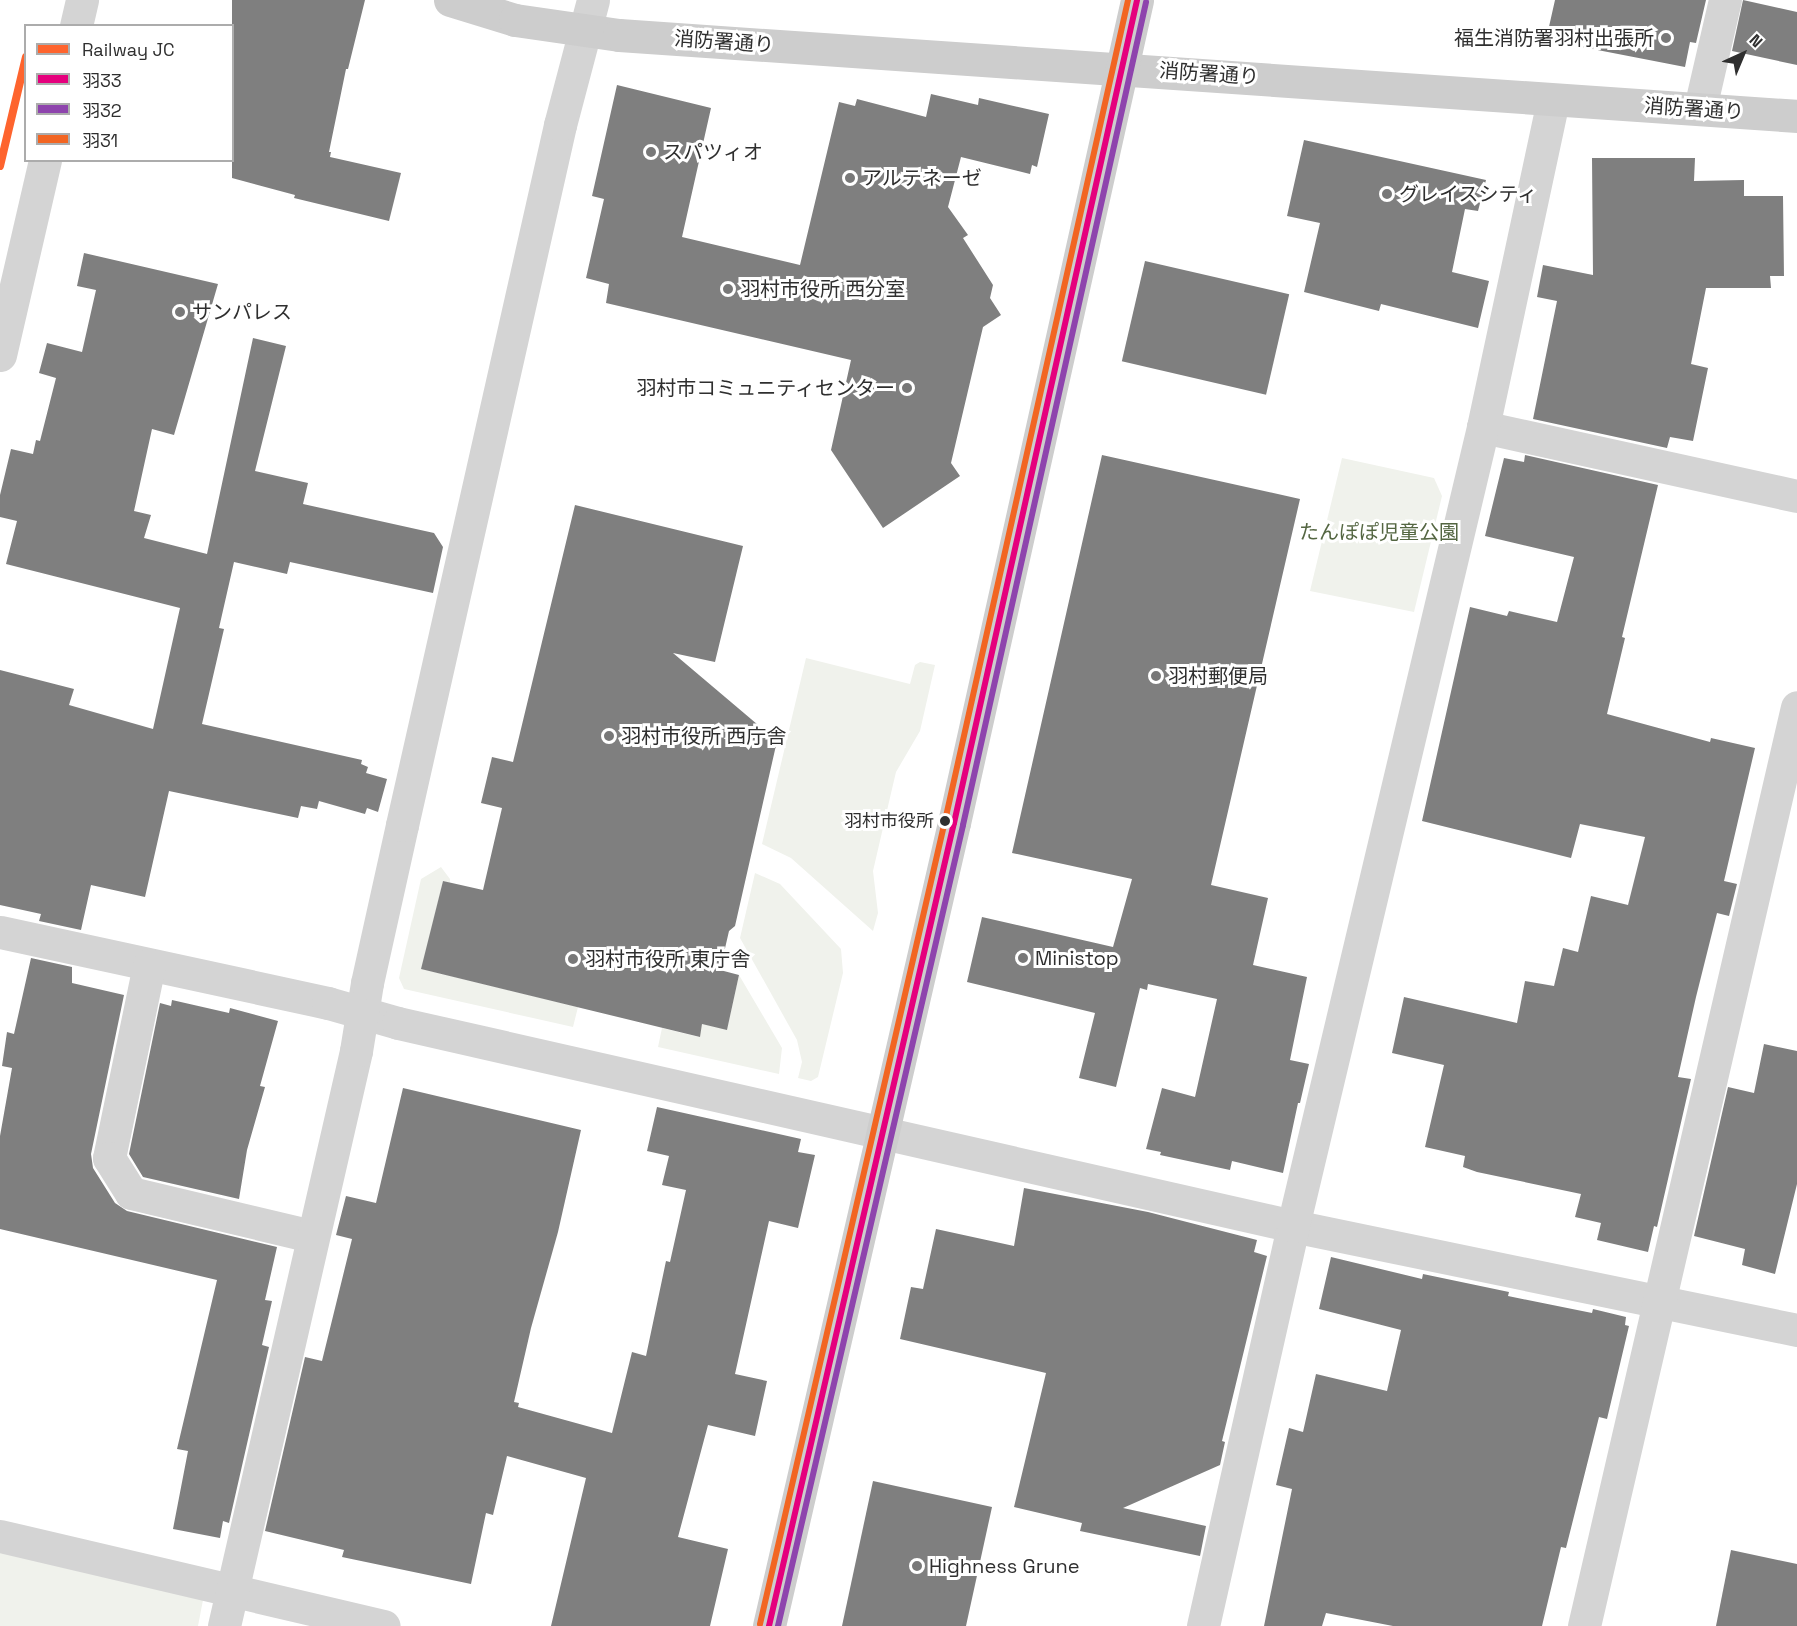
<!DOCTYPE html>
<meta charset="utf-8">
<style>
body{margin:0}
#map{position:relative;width:1797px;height:1626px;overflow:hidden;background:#fff;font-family:"Space Grotesk","Noto Sans JP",sans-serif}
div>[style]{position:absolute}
.green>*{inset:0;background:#f0f2ec}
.building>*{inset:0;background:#7f7f7f;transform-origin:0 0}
.street>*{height:33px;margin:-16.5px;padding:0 16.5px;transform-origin:16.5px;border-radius:16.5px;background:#d4d4d4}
.secondary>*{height:33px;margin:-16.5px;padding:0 16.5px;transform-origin:16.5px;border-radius:16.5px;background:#cdcdcd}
.bus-1>*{height:6px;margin:-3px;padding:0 3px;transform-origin:3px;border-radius:3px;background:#e5007d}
.bus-2>*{height:6px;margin:-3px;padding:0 3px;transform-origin:3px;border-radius:3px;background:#8e44ad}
.bus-3>*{height:6px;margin:-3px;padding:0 3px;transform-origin:3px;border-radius:3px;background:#f26522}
.rail-1>*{height:8px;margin:-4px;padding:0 4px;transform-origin:4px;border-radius:4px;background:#fe642e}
.dots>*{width:16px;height:16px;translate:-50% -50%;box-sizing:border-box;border:3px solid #fff;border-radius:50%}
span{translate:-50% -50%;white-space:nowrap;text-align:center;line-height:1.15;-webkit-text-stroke:6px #fff;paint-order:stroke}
.bus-label{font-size:18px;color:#2f2f2f}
.right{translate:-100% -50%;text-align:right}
.poi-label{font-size:20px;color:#2f2f2f}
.left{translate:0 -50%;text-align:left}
.street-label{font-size:20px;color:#2f2f2f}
.park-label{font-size:20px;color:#546642}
.legend{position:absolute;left:24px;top:24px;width:210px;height:138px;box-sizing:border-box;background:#fff;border:2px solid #acacac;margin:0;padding:8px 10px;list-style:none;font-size:18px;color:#2f2f2f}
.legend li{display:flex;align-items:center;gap:12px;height:30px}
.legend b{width:30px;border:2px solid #acacac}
.north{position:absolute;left:1713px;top:24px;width:60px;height:60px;-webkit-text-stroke:4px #fff;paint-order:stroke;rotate:44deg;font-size:16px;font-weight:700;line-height:24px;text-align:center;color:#2f2f2f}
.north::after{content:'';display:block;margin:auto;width:21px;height:27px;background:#2f2f2f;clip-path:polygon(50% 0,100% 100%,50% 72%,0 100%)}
</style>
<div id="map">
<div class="green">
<i style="clip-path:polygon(1342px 458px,1434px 478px,1442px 496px,1414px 612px,1310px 591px)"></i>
<i style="clip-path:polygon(806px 658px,910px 684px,915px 665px,920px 662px,935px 665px,920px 731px,896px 772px,892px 789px,873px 871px,878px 913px,873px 931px,791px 858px,762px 844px)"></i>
<i style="clip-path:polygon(441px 867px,450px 879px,450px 883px,443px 881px,422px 969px,578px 1007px,573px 1027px,404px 989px,399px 978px,421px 879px)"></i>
<i style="clip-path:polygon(755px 873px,780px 884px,841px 949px,843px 973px,818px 1077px,811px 1081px,798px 1078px,802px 1062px,797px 1040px,740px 938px)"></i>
<i style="clip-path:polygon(739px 975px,782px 1048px,779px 1074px,658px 1047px,662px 1028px,699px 1037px,702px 1024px,727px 1029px)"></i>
<i style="clip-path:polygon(0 1552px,203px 1600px,198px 1626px,0 1626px)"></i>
</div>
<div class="building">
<i style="clip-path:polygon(232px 0,365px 0,348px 69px,346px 69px,329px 152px,331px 152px,330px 157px,401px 173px,389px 221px,294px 198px,295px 195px,232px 178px)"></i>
<i style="clip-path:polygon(1555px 0,1706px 0,1696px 43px,1690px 42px,1685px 67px,1546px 40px)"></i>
<i style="clip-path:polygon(1743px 0,1797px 12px,1797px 65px,1732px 51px)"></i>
<i style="clip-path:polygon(617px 85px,711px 108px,682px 237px,800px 265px,839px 102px,855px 106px,857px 99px,926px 117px,931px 94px,978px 105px,979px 98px,1049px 114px,1037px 167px,1032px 165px,1030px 174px,961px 157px,948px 207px,968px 235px,963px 238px,993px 285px,990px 298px,1001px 315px,983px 327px,951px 463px,960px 476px,883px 528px,831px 450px,851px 360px,606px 303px,609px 284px,586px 278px,604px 199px,592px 196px)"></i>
<i style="clip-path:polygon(1304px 140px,1486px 180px,1478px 211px,1465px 209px,1452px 272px,1489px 281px,1478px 328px,1381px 304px,1379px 311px,1304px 292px,1320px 223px,1287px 216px)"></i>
<i style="clip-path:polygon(1592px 158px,1695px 158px,1694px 181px,1744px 180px,1744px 196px,1783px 196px,1784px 276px,1770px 276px,1771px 288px,1706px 288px,1691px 364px,1708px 368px,1693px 441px,1670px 437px,1667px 448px,1533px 419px,1557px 301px,1537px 297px,1543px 265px,1593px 275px)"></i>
<i style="clip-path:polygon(84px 253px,218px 284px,174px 435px,152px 429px,134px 511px,151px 515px,144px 538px,207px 554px,253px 338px,286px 346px,255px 471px,308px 483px,303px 504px,434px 533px,443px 547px,433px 593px,290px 562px,287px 574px,234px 562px,219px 628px,224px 629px,202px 724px,362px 760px,361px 764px,368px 767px,366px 773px,387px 779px,378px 812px,367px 808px,365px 814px,319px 801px,317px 809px,301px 806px,298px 818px,169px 791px,145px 897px,91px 885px,81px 930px,39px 921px,41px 914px,0 905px,0 670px,74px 689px,69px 705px,153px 729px,180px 608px,6px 564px,17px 521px,0 517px,0 495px,11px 449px,33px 454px,36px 440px,40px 441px,56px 378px,39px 373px,47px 343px,82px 352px,96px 290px,77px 286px)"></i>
<i style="left:1145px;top:261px;width:148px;height:103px;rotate:13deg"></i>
<i style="clip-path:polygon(1102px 455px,1300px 499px,1211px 885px,1268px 898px,1253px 965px,1307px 977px,1290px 1060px,1309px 1064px,1300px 1103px,1298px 1103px,1283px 1173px,1232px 1161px,1230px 1170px,1160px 1155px,1161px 1152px,1146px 1149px,1162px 1088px,1195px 1097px,1217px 999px,1148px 984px,1147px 990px,1140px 988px,1116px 1087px,1079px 1078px,1095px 1013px,967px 982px,982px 917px,1113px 947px,1132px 879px,1012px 853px)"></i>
<i style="clip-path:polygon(1525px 455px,1658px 485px,1622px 637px,1625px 638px,1607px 714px,1710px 742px,1711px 738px,1755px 748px,1724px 881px,1737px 884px,1729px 916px,1717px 913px,1696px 997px,1678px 1077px,1691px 1079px,1657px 1227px,1654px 1226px,1648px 1252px,1597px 1240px,1601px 1223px,1575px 1217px,1581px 1194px,1477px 1172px,1463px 1167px,1465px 1156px,1425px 1147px,1444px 1065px,1392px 1053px,1404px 997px,1517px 1023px,1525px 981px,1554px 986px,1563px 948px,1578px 952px,1591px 896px,1628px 905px,1645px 837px,1580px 824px,1571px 858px,1422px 821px,1470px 607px,1507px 616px,1509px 611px,1557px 622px,1574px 557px,1485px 536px,1504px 458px,1524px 462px)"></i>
<i style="clip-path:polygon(575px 505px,743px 546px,715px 662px,673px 653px,777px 741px,735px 926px,729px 931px,720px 970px,739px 975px,727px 1030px,702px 1024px,700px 1037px,421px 969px,443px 881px,483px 890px,502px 808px,481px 803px,492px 757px,513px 762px)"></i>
<i style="clip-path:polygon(31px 958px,72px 967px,72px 983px,124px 995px,91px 1154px,93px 1168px,115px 1203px,127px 1211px,277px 1247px,265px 1300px,272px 1301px,262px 1345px,269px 1347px,229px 1523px,223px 1521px,220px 1538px,173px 1529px,188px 1451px,177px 1449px,217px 1280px,0 1229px,0 1136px,12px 1068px,2px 1066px,7px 1032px,14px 1034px)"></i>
<i style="clip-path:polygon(172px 1000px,229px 1013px,230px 1008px,278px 1021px,260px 1086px,265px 1087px,247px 1150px,239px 1199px,143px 1177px,129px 1154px,160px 1003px,171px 1006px)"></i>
<i style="clip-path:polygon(1764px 1044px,1797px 1051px,1797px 1184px,1775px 1274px,1742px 1265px,1745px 1249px,1694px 1236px,1728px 1087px,1754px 1093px)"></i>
<i style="clip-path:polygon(403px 1088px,581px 1130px,558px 1232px,531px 1328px,514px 1402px,519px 1403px,518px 1407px,612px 1433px,632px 1352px,646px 1356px,666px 1261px,670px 1262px,686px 1190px,662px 1185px,669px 1156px,647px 1151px,657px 1107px,801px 1139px,798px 1152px,815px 1155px,798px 1228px,769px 1221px,735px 1374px,767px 1381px,755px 1436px,708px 1425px,678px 1537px,728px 1549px,710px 1626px,551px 1626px,586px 1478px,507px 1456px,493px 1515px,486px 1513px,471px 1584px,342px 1557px,344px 1550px,265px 1531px,305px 1357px,322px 1361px,352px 1239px,336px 1235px,346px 1196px,376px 1203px)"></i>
<i style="clip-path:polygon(1024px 1188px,1148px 1212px,1257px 1240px,1254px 1252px,1267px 1256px,1222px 1441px,1225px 1442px,1220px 1465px,1123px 1508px,1206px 1526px,1200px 1556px,1080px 1531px,1082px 1523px,1014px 1507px,1046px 1373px,900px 1339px,911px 1287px,923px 1289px,936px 1229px,1014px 1246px)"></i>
<i style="clip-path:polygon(1331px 1257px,1422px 1279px,1423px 1274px,1509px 1292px,1508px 1296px,1592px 1313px,1593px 1309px,1626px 1317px,1625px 1325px,1629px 1326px,1607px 1419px,1599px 1417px,1566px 1548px,1561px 1547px,1542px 1626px,1393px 1626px,1326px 1613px,1322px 1626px,1264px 1626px,1292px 1489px,1276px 1485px,1289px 1428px,1303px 1432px,1316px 1374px,1387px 1391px,1401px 1330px,1319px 1309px)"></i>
<i style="clip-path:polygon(873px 1481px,992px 1507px,966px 1626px,842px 1626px)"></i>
<i style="clip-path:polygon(1731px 1550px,1797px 1564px,1797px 1626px,1716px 1626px)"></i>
</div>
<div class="street">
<i style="left:76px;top:26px;width:27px;rotate:-77deg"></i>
<i style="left:1700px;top:108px;width:111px;rotate:-77deg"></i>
<i style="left:0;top:355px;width:200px;rotate:-77deg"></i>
<i style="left:1483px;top:427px;width:321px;rotate:12.4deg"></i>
<i style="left:0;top:932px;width:336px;rotate:12.2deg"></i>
<i style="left:328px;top:1003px;width:73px;rotate:15.9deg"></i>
<i style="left:398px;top:1023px;width:918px;rotate:12.78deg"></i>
<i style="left:1293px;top:1226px;width:515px;rotate:11.66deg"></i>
<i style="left:149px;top:965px;width:197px;rotate:101.7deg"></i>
<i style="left:109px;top:1158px;width:41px;rotate:57.8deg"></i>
<i style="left:131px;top:1193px;width:186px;rotate:13.4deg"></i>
<i style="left:0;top:1536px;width:394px;rotate:13.2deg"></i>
<i style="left:224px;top:1626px;width:590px;rotate:-77.07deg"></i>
<i style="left:356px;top:1051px;width:69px;rotate:-80.8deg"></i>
<i style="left:367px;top:983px;width:162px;rotate:-77.5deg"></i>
<i style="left:402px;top:825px;width:718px;rotate:-77.28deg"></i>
<i style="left:560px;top:125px;width:129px;rotate:-75.2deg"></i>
<i style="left:1203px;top:1626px;width:410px;rotate:-77.3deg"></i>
<i style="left:1293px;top:1226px;width:821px;rotate:-76.62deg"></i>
<i style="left:1483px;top:427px;width:333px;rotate:-77.9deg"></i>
<i style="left:1584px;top:1626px;width:943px;rotate:-76.95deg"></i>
</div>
<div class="secondary">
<i style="left:450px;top:0;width:68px;rotate:17.1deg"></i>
<i style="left:515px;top:20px;width:105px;rotate:8.2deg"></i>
<i style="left:619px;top:35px;width:1181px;rotate:3.93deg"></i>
<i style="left:769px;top:1626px;width:824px;rotate:-77.03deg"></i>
<i style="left:954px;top:823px;width:843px;rotate:-77.46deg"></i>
</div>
<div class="bus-1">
<i style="left:769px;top:1626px;width:824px;rotate:-77.03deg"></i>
<i style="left:954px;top:823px;width:843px;rotate:-77.46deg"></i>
</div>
<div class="bus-2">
<i style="left:778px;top:1626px;width:822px;rotate:-76.99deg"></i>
<i style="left:963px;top:825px;width:843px;rotate:-77.46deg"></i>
</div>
<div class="bus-3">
<i style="left:760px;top:1624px;width:824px;rotate:-77.03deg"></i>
<i style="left:945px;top:821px;width:841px;rotate:-77.43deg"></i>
</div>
<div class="rail-1">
<i style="left:0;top:166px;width:112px;rotate:-76.6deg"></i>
</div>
<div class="dots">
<i style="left:1666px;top:38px;background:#787878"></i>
<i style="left:651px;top:152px;background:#787878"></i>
<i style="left:850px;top:178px;background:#787878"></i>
<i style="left:1387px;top:194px;background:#787878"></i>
<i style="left:728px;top:289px;background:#787878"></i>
<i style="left:180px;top:312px;background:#787878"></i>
<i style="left:907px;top:388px;background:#787878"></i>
<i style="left:1156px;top:676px;background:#787878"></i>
<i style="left:609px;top:736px;background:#787878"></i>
<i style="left:945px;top:821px;background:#2f2f2f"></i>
<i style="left:1023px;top:958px;background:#787878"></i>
<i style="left:573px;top:959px;background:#787878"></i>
<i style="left:917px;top:1566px;background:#787878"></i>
</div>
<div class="bus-label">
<span class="right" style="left:934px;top:821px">羽村市役所</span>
</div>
<div class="poi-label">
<span class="right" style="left:1654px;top:38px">福生消防署羽村出張所</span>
<span class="left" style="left:663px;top:152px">スパツィオ</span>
<span class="left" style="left:862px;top:178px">アルテネーゼ</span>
<span class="left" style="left:1399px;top:194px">グレイスシティ</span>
<span class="left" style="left:740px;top:289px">羽村市役所 西分室</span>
<span class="left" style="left:192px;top:312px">サンパレス</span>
<span class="right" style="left:895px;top:388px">羽村市コミュニティセンター</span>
<span class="left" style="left:1168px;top:676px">羽村郵便局</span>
<span class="left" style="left:621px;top:736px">羽村市役所 西庁舎</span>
<span class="left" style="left:1035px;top:958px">Ministop</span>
<span class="left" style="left:585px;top:959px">羽村市役所 東庁舎</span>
<span class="left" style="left:929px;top:1566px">Highness Grune</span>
</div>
<div class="street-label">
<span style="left:724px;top:42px;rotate:4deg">消防署通り</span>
<span style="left:1209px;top:74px;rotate:4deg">消防署通り</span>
<span style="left:1694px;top:109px;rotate:4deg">消防署通り</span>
</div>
<div class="park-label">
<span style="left:1379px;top:532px">たんぽぽ児童公園</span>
</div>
<ul class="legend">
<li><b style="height:8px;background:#fe642e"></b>Railway JC</li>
<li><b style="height:8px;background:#e5007d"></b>羽33</li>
<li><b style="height:8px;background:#8e44ad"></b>羽32</li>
<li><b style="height:8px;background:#f26522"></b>羽31</li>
</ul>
<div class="north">N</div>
</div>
